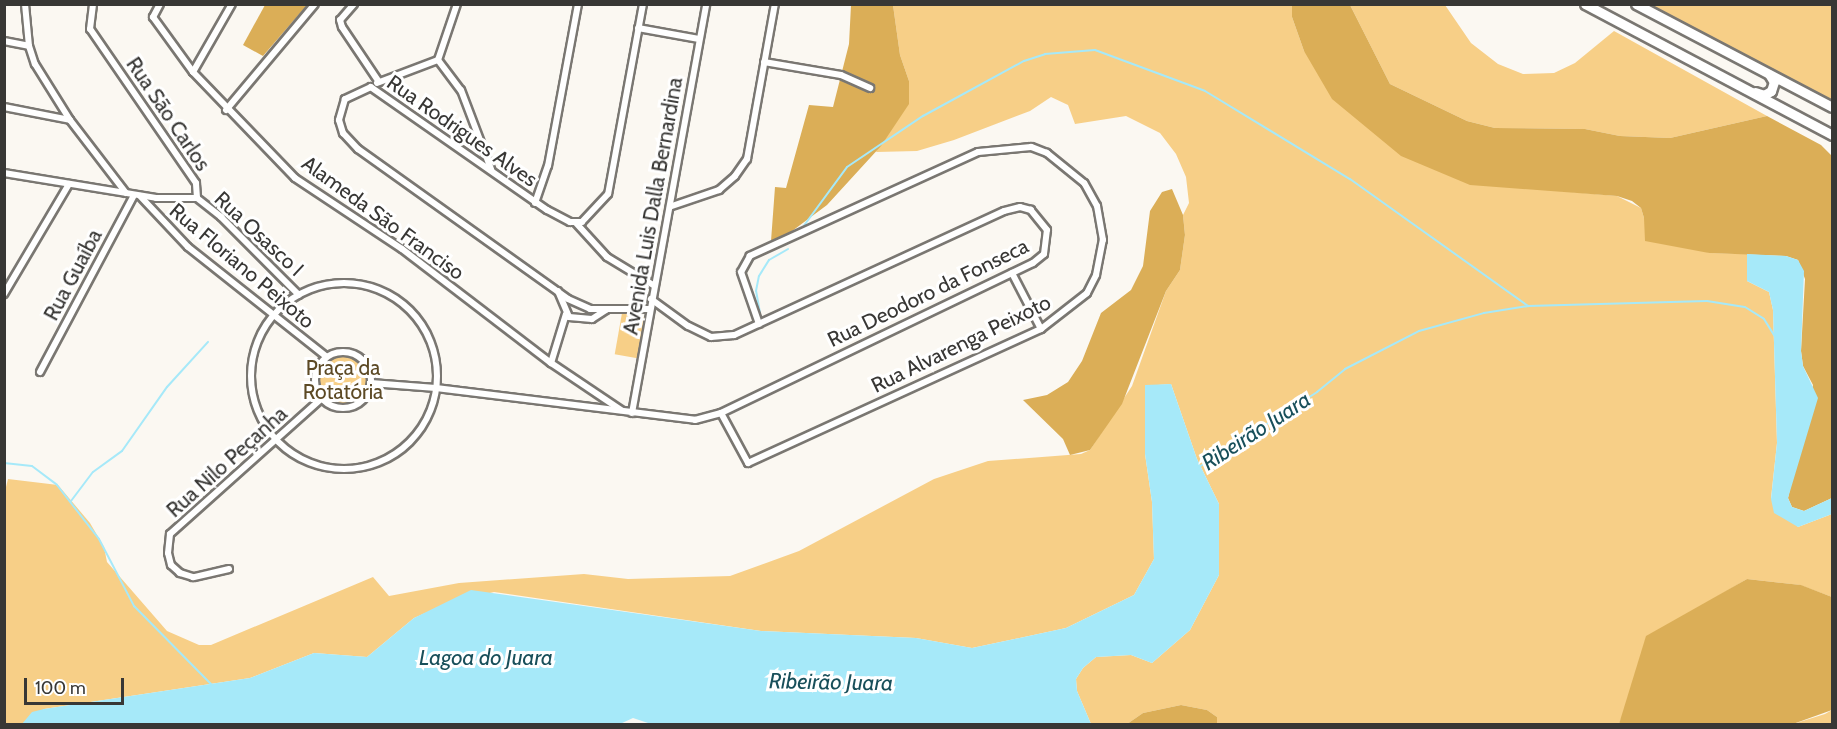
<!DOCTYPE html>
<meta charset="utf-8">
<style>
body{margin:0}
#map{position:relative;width:1837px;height:729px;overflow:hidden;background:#fbf8f2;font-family:Cabin,sans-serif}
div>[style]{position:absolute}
.green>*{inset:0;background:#f7cf87;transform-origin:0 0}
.round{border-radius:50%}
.forest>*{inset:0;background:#dbae57}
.water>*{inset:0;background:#a6e9f9}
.stream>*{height:2px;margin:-1px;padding:0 1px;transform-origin:1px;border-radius:1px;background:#a6e9f9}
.roads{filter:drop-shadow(2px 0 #7a7772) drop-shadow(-2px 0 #7a7772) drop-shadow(0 2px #7a7772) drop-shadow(0 -2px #7a7772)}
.minor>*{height:6px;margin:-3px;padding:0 3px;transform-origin:3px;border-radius:3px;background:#fff}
.minor>.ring{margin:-3px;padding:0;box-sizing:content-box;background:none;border:6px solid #fff;border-radius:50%}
.secondary>*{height:9px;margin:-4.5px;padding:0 4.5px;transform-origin:4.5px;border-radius:4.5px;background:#fff}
span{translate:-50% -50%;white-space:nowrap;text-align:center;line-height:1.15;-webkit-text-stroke:6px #fff;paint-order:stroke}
.street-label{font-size:21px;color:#383735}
.park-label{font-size:21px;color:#5d4a25}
.water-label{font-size:22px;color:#184f5a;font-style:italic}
.frame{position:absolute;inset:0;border:6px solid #383735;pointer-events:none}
.scale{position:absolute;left:24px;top:678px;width:100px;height:27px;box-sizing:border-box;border:3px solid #383735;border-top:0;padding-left:8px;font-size:18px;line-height:21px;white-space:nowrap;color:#383735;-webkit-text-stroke:4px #fff;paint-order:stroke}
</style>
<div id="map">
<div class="green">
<i style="clip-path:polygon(893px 5px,1292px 5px,1292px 17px,1304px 51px,1549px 190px,1617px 196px,1641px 208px,1644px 218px,1709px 253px,1747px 254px,1747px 281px,1769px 292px,1773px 310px,1777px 443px,1771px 498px,1798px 527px,1832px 514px,1832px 597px,1800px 585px,1747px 579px,1681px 618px,1632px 692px,1619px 724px,1217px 724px,1217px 717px,1207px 710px,1181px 705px,1143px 713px,1127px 724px,1091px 724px,1077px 691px,1076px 679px,1083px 668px,1096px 657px,1131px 655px,1152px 663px,1190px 630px,1219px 575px,1219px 504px,1197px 459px,1171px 384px,1145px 386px,1145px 454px,1152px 502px,1154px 559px,1134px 595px,1066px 628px,972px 648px,916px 638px,761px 631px,494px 592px,446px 604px,414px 618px,367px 657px,314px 653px,250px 678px,44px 709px,22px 724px,5px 724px,4px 495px,8px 479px,58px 485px,90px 523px,104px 547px,107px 562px,167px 631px,199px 645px,211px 645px,373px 577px,389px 596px,459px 583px,584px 574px,628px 579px,730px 576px,799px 551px,934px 479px,988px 461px,1081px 454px,1090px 450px,1132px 386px,1166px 291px,1180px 270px,1185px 235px,1183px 215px,1189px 203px,1186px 177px,1176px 154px,1160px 133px,1126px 116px,1075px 124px,1068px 105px,1051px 97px,1030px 111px,954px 140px,917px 151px,876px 152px,909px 81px,900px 55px)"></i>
<i style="clip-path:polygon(1350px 5px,1445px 5px,1471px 43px,1498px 64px,1523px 74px,1554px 73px,1575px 63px,1614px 31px,1767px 116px,1670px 138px,1620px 136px,1585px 129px,1495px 128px,1467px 121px,1390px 84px)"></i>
<i style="clip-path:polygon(1651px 5px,1832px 5px,1832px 100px,1738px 53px)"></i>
<i style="left:622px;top:313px;width:23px;height:42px;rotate:10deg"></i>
<i class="round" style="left:318px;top:355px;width:50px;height:50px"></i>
<i style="clip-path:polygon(1832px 710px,1832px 724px,1793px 724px,1825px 714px)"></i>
</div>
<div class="forest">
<i style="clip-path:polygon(265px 5px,307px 5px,263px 56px,243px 45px)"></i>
<i style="clip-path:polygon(851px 5px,893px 5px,900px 55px,909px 81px,909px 104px,881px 146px,827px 205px,780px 240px,771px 241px,775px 187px,786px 188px,809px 105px,833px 107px,849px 44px)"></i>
<i style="clip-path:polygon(1292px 5px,1350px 5px,1390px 84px,1467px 121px,1495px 128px,1585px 129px,1620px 136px,1670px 138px,1767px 116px,1821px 145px,1832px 156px,1832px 498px,1804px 511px,1792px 507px,1788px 498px,1813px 385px,1803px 366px,1801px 351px,1805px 279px,1798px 260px,1786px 256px,1709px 253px,1645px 241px,1644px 218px,1641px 208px,1632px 201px,1617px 196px,1470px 185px,1401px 156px,1332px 99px,1304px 51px,1292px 17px)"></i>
<i style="clip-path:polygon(1172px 189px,1183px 215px,1185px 235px,1180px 270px,1166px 291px,1122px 404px,1090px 450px,1070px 455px,1063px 439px,1023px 400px,1047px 395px,1068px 382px,1082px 361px,1101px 313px,1131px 290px,1143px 266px,1150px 211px,1162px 192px)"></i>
<i style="clip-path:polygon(1747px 579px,1801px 585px,1832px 597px,1832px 710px,1793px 724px,1619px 724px,1646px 636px)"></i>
<i style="clip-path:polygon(1181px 705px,1207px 710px,1217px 717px,1217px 724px,1127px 724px,1143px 713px)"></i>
</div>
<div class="water">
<i style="clip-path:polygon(1747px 254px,1786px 256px,1798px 260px,1804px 271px,1801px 351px,1803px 366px,1818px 398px,1788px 498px,1792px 507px,1804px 511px,1832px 498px,1832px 514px,1798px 527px,1774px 513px,1771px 499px,1777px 443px,1773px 310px,1769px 292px,1747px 281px)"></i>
<i style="clip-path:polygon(1171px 384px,1197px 459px,1219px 504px,1219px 575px,1190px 630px,1152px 663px,1131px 655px,1096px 657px,1083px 668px,1076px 679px,1077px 691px,1091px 724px,651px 724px,633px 718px,620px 724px,22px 724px,32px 712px,44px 709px,250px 678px,314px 653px,367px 657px,414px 618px,471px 590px,761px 631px,916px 638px,972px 648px,1066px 628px,1134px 595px,1154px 559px,1152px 502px,1145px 454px,1145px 385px)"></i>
</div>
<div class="stream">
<i style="left:800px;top:231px;width:79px;rotate:-53.7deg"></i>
<i style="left:847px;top:167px;width:92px;rotate:-33.9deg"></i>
<i style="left:923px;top:116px;width:115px;rotate:-28.6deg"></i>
<i style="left:1024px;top:61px;width:22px;rotate:-18deg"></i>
<i style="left:1045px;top:54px;width:50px;rotate:-4.6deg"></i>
<i style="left:1095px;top:50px;width:117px;rotate:20.4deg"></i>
<i style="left:1205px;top:91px;width:170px;rotate:31.3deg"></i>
<i style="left:1350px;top:179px;width:219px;rotate:35.5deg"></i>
<i style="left:760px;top:313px;width:22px;rotate:-100deg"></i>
<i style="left:756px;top:291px;width:15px;rotate:-79deg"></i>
<i style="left:759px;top:276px;width:19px;rotate:-58deg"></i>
<i style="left:769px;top:260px;width:22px;rotate:-30deg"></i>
<i style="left:4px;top:463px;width:28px;rotate:6deg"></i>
<i style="left:32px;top:466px;width:31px;rotate:37deg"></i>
<i style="left:57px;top:485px;width:68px;rotate:52.1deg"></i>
<i style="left:99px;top:539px;width:76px;rotate:62.4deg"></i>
<i style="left:134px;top:606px;width:111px;rotate:45.4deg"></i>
<i style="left:1199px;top:467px;width:140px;rotate:-32.4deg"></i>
<i style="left:1317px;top:392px;width:36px;rotate:-39deg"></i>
<i style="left:1345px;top:369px;width:83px;rotate:-27.2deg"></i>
<i style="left:1419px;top:331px;width:67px;rotate:-15.5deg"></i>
<i style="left:1484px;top:313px;width:45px;rotate:-9deg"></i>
<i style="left:1528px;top:306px;width:179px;rotate:-1.6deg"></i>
<i style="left:1707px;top:301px;width:38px;rotate:9deg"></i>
<i style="left:1745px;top:307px;width:22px;rotate:32deg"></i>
<i style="left:1764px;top:319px;width:19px;rotate:58deg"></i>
<i style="left:71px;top:501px;width:36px;rotate:-53deg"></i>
<i style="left:93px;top:472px;width:36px;rotate:-36deg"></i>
<i style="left:122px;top:451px;width:78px;rotate:-54.9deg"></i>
<i style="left:167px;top:387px;width:61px;rotate:-47.7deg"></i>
</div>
<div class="roads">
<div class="minor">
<i style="left:25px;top:4px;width:42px;rotate:84.6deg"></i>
<i style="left:29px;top:46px;width:19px;rotate:72deg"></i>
<i style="left:35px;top:64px;width:66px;rotate:58deg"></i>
<i style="left:70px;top:120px;width:92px;rotate:52.5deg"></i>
<i style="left:160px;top:4px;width:15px;rotate:118deg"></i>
<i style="left:153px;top:17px;width:68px;rotate:54deg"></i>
<i style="left:193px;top:72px;width:147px;rotate:46.1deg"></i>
<i style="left:295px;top:178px;width:128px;rotate:33.6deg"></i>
<i style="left:402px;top:249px;width:188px;rotate:37.4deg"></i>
<i style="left:551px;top:363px;width:84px;rotate:33.9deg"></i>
<i style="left:354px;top:4px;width:21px;rotate:131deg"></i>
<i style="left:340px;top:20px;width:7px;rotate:74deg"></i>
<i style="left:342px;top:27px;width:66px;rotate:56.1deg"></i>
<i style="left:643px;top:4px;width:193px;rotate:100.4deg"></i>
<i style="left:608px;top:194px;width:38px;rotate:133deg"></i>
<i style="left:582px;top:222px;width:12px;rotate:180deg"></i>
<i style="left:570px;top:222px;width:26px;rotate:-152deg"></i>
<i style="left:547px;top:210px;width:215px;rotate:-145.1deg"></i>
<i style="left:371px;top:87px;width:29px;rotate:155deg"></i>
<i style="left:345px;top:99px;width:22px;rotate:106deg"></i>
<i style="left:339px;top:120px;width:14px;rotate:73deg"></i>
<i style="left:343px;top:133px;width:22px;rotate:47deg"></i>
<i style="left:358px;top:149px;width:258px;rotate:35.5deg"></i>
<i style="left:568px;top:299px;width:24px;rotate:24deg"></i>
<i style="left:590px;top:309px;width:59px"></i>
<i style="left:638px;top:28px;width:62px;rotate:10.2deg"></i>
<i style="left:4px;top:41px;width:25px;rotate:11deg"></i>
<i style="left:438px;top:60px;width:38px;rotate:53deg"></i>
<i style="left:461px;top:90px;width:85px;rotate:69.2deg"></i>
<i style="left:438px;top:60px;width:59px;rotate:-71.3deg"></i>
<i style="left:764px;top:62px;width:78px;rotate:9.6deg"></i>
<i style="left:841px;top:75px;width:32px;rotate:24deg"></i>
<i style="left:193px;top:72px;width:78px;rotate:-60.2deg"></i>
<i style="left:377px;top:83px;width:65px;rotate:-20.7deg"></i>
<i style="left:4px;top:107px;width:67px;rotate:11.1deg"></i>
<i style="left:226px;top:110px;width:138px;rotate:-50deg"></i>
<i style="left:4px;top:173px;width:154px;rotate:9.3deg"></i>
<i style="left:156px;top:198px;width:41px"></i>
<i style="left:197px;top:198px;width:15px;rotate:-94deg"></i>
<i style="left:196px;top:183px;width:187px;rotate:-124.5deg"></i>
<i style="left:90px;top:29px;width:25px;rotate:-83deg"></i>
<i style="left:140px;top:196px;width:70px;rotate:46.7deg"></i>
<i style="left:188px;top:247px;width:177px;rotate:38.4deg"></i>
<i style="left:197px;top:198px;width:31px;rotate:38deg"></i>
<i style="left:221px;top:217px;width:110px;rotate:45deg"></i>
<i style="left:535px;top:203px;width:39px;rotate:-71deg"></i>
<i style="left:548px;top:166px;width:165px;rotate:-79.5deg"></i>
<i style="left:672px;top:206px;width:50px;rotate:-18.8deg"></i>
<i style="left:719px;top:190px;width:21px;rotate:-41deg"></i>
<i style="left:735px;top:176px;width:21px;rotate:-55deg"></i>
<i style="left:747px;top:159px;width:158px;rotate:-79.8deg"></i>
<i style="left:576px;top:223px;width:46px;rotate:47.6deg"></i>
<i style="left:607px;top:257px;width:54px;rotate:31.3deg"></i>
<i style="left:1012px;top:273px;width:63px;rotate:62.6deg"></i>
<i class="ring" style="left:251px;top:283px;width:180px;height:180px"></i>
<i style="left:558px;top:291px;width:28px;rotate:67deg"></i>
<i style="left:569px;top:317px;width:23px;rotate:5deg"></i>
<i style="left:592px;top:319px;width:17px;rotate:-33deg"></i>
<i style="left:4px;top:294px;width:128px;rotate:-59.4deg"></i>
<i class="ring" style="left:315px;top:352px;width:50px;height:50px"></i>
<i style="left:551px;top:363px;width:51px;rotate:-73deg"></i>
<i style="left:40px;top:372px;width:200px;rotate:-62deg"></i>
<i style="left:371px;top:383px;width:65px;rotate:4.4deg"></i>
<i style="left:436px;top:388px;width:261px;rotate:7deg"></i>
<i style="left:695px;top:420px;width:27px;rotate:-15deg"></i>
<i style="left:721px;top:413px;width:346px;rotate:-25.7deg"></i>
<i style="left:1033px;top:263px;width:14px;rotate:-39deg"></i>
<i style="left:1044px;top:254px;width:24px;rotate:-83deg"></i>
<i style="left:1047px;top:230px;width:26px;rotate:-129deg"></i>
<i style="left:1031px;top:210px;width:11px;rotate:-165deg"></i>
<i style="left:1020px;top:207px;width:16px;rotate:166deg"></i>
<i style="left:1004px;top:211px;width:297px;rotate:155.3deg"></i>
<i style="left:734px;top:335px;width:23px;rotate:175deg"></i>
<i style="left:711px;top:337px;width:25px;rotate:-154deg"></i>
<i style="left:688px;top:326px;width:46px;rotate:-143.9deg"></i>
<i style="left:632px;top:413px;width:416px;rotate:-79.7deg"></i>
<i style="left:721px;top:413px;width:57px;rotate:61.6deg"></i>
<i style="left:748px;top:463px;width:322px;rotate:-24.6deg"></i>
<i style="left:1041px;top:329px;width:58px;rotate:-38deg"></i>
<i style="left:1087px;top:293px;width:20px;rotate:-63deg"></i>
<i style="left:1096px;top:275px;width:36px;rotate:-79deg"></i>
<i style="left:1103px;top:240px;width:35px;rotate:-100deg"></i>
<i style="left:1097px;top:206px;width:26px;rotate:-119deg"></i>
<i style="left:1084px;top:183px;width:48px;rotate:-141deg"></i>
<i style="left:1047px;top:153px;width:17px;rotate:-159deg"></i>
<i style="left:1031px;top:147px;width:53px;rotate:174.6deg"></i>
<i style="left:978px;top:152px;width:251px;rotate:155.5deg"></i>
<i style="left:750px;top:256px;width:18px;rotate:119deg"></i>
<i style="left:741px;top:272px;width:55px;rotate:70.9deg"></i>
<i style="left:229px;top:569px;width:37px;rotate:167deg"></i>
<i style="left:193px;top:577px;width:14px;rotate:-163deg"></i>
<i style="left:180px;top:573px;width:12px;rotate:-138deg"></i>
<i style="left:171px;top:565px;width:12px;rotate:-104deg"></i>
<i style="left:168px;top:553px;width:19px;rotate:-84deg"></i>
<i style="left:170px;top:534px;width:204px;rotate:-41.8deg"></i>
</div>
<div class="secondary">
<i style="left:1585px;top:4px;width:280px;rotate:27.9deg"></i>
<i style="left:1636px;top:4px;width:221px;rotate:27.7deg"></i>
<i style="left:1755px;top:92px;width:9px;rotate:18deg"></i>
<i style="left:1764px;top:95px;width:8px;rotate:-30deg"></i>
<i style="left:1771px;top:91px;width:9px;rotate:-72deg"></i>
<i style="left:1774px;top:82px;width:9px;rotate:-122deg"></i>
</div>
</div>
<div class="street-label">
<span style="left:168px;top:114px;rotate:56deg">Rua São Carlos</span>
<span style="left:462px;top:131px;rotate:35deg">Rua Rodrigues Alves</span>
<span style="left:653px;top:206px;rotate:-80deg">Avenida Luis Dalla Bernardina</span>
<span style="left:383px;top:218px;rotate:36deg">Alameda São Franciso</span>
<span style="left:259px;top:234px;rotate:43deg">Rua Osasco I</span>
<span style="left:242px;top:266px;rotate:40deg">Rua Floriano Peixoto</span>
<span style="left:73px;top:275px;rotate:-62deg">Rua Guaíba</span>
<span style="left:928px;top:293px;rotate:-26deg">Rua Deodoro da Fonseca</span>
<span style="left:961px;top:344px;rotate:-26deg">Rua Alvarenga Peixoto</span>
<span style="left:227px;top:462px;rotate:-42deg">Rua Nilo Peçanha</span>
</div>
<div class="park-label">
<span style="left:343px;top:380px">Praça da<br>Rotatória</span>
</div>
<div class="water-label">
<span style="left:1256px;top:431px;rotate:-33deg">Ribeirão Juara</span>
<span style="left:486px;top:658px">Lagoa do Juara</span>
<span style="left:831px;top:682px;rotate:1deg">Ribeirão Juara</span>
</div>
<div class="frame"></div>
<div class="scale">100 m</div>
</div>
